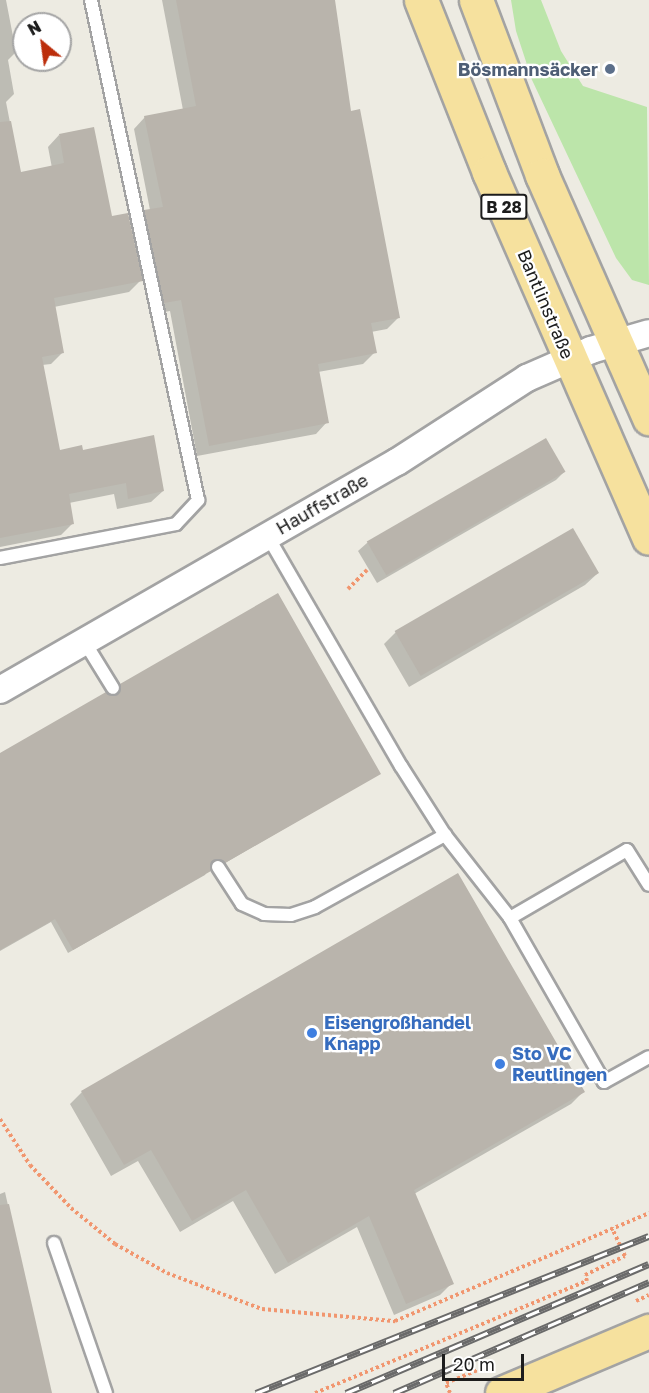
<!DOCTYPE html>
<meta charset="utf-8">
<style>
body{margin:0}
#map{position:relative;width:649px;height:1393px;overflow:hidden;background:#edebe2;font-family:"Golos Text",sans-serif}
div>[style]{position:absolute}
.grass>*{inset:0;background:#bce5aa}
.shadow>*{inset:0;background:#0003}
.building>*{inset:0;background:#b9b4ac;transform-origin:0 0}
.path>*{height:4px;margin-top:-2px;transform-origin:0;background:repeating-linear-gradient(90deg,#f1966f 0 3px,transparent 0 6px)}
.roads{filter:drop-shadow(2px 0 #a3a3a3) drop-shadow(-2px 0 #a3a3a3) drop-shadow(0 2px #a3a3a3) drop-shadow(0 -2px #a3a3a3)}
.service>*{height:12px;margin:-6px;padding:0 6px;transform-origin:6px;border-radius:6px;background:#fff}
.minor>*{height:26px;margin:-13px;padding:0 13px;transform-origin:13px;border-radius:13px;background:#fff}
.primary>*{height:33px;margin:-16.5px;padding:0 16.5px;transform-origin:16.5px;border-radius:16.5px;background:#f6e19e}
.rail>*{height:7px;margin-top:-3.5px;transform-origin:0;background:repeating-linear-gradient(90deg,#fff 0 14px,#6a6a6a 0 28px);box-sizing:border-box;border-block:2px solid #6a6a6a}
.dots>*{width:16px;height:16px;translate:-50% -50%;box-sizing:border-box;border:3px solid #fff;border-radius:50%}
span{translate:-50% -50%;white-space:nowrap;text-align:center;line-height:1.15;-webkit-text-stroke:4.5px #fff;paint-order:stroke}
.shield-label span{padding:2px 4px;background:#fff;border:2px solid;border-radius:4px;-webkit-text-stroke-width:0}
.shield-label{font-size:16px;color:#1c1c1c;font-weight:700}
.service-label{font-size:18px;color:#4e5e75;font-weight:700}
.right{translate:-100% -50%;text-align:right}
.street-label{font-size:18px;color:#1c1c1c}
.shop-label{font-size:18px;color:#366cbe;font-weight:700}
.left{translate:0 -50%;text-align:left}
.north{position:absolute;left:12px;top:12px;width:60px;height:60px;box-sizing:border-box;background:#fff;border:2px solid #a4a4a4;border-radius:50%;rotate:331deg;font-size:16px;font-weight:700;line-height:24px;text-align:center;color:#1c1c1c}
.north::after{content:'';display:block;margin:auto;width:21px;height:27px;background:#bc2e0c;clip-path:polygon(50% 0,100% 100%,50% 72%,0 100%)}
.scale{position:absolute;left:442px;top:1354px;width:82px;height:27px;box-sizing:border-box;border:3px solid #1c1c1c;border-top:0;padding-left:8px;font-size:18px;line-height:21px;white-space:nowrap;color:#1c1c1c;-webkit-text-stroke:4px #fff;paint-order:stroke}
</style>
<div id="map">
<div class="grass">
<i style="clip-path:polygon(511px 0,541px 0,561px 51px,583px 86px,647px 107px,649px 285px,632px 280px,616px 258px,532px 80px,516px 31px)"></i>
</div>
<div class="shadow">
<i style="clip-path:polygon(0 0,6px 0,16px 52px,8px 60px,14px 94px,6px 102px,20px 174px,52px 168px,48px 147px,59px 135px,111px 218px,141px 280px,129px 292px,54px 307px,63px 352px,51px 364px,42px 365px,59px 451px,82px 451px,163px 491px,151px 502px,117px 509px,114px 494px,69px 503px,73px 523px,61px 535px,0 547px)"></i>
<i style="clip-path:polygon(162px 0,333px 0,350px 113px,399px 317px,387px 329px,371px 332px,375px 352px,363px 364px,318px 372px,327px 422px,316px 434px,197px 456px,170px 311px,153px 314px,134px 223px,150px 210px,134px 129px,145px 117px,183px 110px)"></i>
<i style="clip-path:polygon(545px 440px,564px 472px,556px 480px,377px 583px,358px 551px,367px 543px)"></i>
<i style="clip-path:polygon(598px 573px,585px 585px,409px 687px,384px 644px,396px 632px)"></i>
<i style="clip-path:polygon(121px 685px,380px 773px,220px 866px,211px 864px,205px 875px,68px 953px,51px 922px,0 951px,0 754px,115px 696px)"></i>
<i style="clip-path:polygon(82px 1092px,583px 1092px,571px 1104px,414px 1194px,452px 1283px,440px 1295px,394px 1315px,357px 1227px,275px 1274px,233px 1201px,180px 1232px,138px 1161px,111px 1176px,70px 1104px)"></i>
<i style="clip-path:polygon(5px 1192px,50px 1393px,0 1393px,0 1194px)"></i>
</div>
<div class="building">
<i style="clip-path:polygon(176px 0,335px 0,351px 111px,360px 109px,400px 318px,371px 323px,377px 353px,318px 364px,329px 423px,209px 446px,181px 300px,164px 303px,144px 210px,163px 207px,144px 116px,196px 106px)"></i>
<i style="clip-path:polygon(11px 121px,21px 172px,64px 163px,59px 134px,94px 127px,112px 216px,128px 213px,143px 281px,54px 298px,64px 353px,42px 357px,60px 450px,82px 445px,83px 450px,154px 435px,164px 491px,128px 499px,126px 483px,69px 494px,74px 524px,0 538px,0 122px)"></i>
<i style="left:546px;top:438px;width:39px;height:207px;rotate:60deg"></i>
<i style="left:573px;top:528px;width:52px;height:206px;rotate:60deg"></i>
<i style="clip-path:polygon(278px 593px,381px 774px,225px 863px,214px 860px,211px 871px,73px 950px,55px 919px,0 950px,0 753px,106px 692px,117px 695px,120px 684px)"></i>
<i style="clip-path:polygon(458px 873px,585px 1092px,414px 1190px,454px 1284px,406px 1304px,369px 1216px,288px 1263px,246px 1190px,192px 1221px,151px 1150px,124px 1165px,81px 1091px)"></i>
<i style="clip-path:polygon(9px 1204px,52px 1393px,0 1393px,0 1205px)"></i>
</div>
<div class="path">
<i style="left:348px;top:589px;width:27px;rotate:-45deg"></i>
<i style="left:0;top:1119px;width:55px;rotate:56.9deg"></i>
<i style="left:30px;top:1165px;width:59px;rotate:46.4deg"></i>
<i style="left:71px;top:1208px;width:57px;rotate:39.3deg"></i>
<i style="left:115px;top:1244px;width:60px;rotate:29.1deg"></i>
<i style="left:167px;top:1273px;width:102px;rotate:20.8deg"></i>
<i style="left:262px;top:1309px;width:134px;rotate:5.2deg"></i>
<i style="left:395px;top:1321px;width:276px;rotate:-23deg"></i>
<i style="left:636px;top:1301px;width:14px;rotate:-25deg"></i>
<i style="left:315px;top:1393px;width:294px;rotate:-22.4deg"></i>
<i style="left:587px;top:1281px;width:6px;rotate:-108deg"></i>
<i style="left:585px;top:1275px;width:44px;rotate:-25.4deg"></i>
<i style="left:625px;top:1256px;width:31px;rotate:-115deg"></i>
<i style="left:450px;top:1393px;width:11px;rotate:-112deg"></i>
<i style="left:446px;top:1383px;width:40px;rotate:-22deg"></i>
</div>
<div class="roads">
<div class="service">
<i style="left:267px;top:535px;width:267px;rotate:59.9deg"></i>
<i style="left:401px;top:766px;width:82px;rotate:57.5deg"></i>
<i style="left:445px;top:835px;width:105px;rotate:51.9deg"></i>
<i style="left:510px;top:918px;width:189px;rotate:60.2deg"></i>
<i style="left:604px;top:1082px;width:51px;rotate:-29.1deg"></i>
<i style="left:0;top:558px;width:179px;rotate:-10.9deg"></i>
<i style="left:176px;top:524px;width:33px;rotate:-47deg"></i>
<i style="left:198px;top:500px;width:511px;rotate:-102.08deg"></i>
<i style="left:84px;top:641px;width:55px;rotate:58.3deg"></i>
<i style="left:218px;top:867px;width:44px;rotate:57deg"></i>
<i style="left:242px;top:904px;width:24px;rotate:24deg"></i>
<i style="left:264px;top:914px;width:27px;rotate:2deg"></i>
<i style="left:291px;top:915px;width:25px;rotate:-18deg"></i>
<i style="left:315px;top:907px;width:149px;rotate:-29deg"></i>
<i style="left:510px;top:918px;width:135px;rotate:-30.2deg"></i>
<i style="left:627px;top:850px;width:41px;rotate:57.8deg"></i>
<i style="left:54px;top:1243px;width:159px;rotate:70.9deg"></i>
</div>
<div class="minor">
<i style="left:0;top:690px;width:458px;rotate:-29.9deg"></i>
<i style="left:397px;top:462px;width:155px;rotate:-32.9deg"></i>
<i style="left:527px;top:378px;width:70px;rotate:-23.6deg"></i>
<i style="left:591px;top:350px;width:60px;rotate:-16.3deg"></i>
</div>
<div class="primary">
<i style="left:421px;top:0;width:185px;rotate:68.4deg"></i>
<i style="left:489px;top:172px;width:399px;rotate:66.4deg"></i>
<i style="left:476px;top:0;width:187px;rotate:69.3deg"></i>
<i style="left:542px;top:175px;width:266px;rotate:66.2deg"></i>
<i style="left:502px;top:1393px;width:160px;rotate:-22.9deg"></i>
</div>
</div>
<div class="rail">
<i style="left:256px;top:1393px;width:423px;rotate:-21.8deg"></i>
<i style="left:346px;top:1393px;width:329px;rotate:-23.1deg"></i>
<i style="left:394px;top:1393px;width:278px;rotate:-23.5deg"></i>
</div>
<div class="dots">
<i style="left:610px;top:69px;background:#5c6f8a"></i>
<i style="left:312px;top:1033px;background:#3f7fe0"></i>
<i style="left:500px;top:1064px;background:#3f7fe0"></i>
</div>
<div class="shield-label">
<span style="left:504px;top:207px">B 28</span>
</div>
<div class="service-label">
<span class="right" style="left:598px;top:69px">Bösmannsäcker</span>
</div>
<div class="street-label">
<span style="left:546px;top:304px;rotate:67deg">Bantlinstraße</span>
<span style="left:322px;top:504px;rotate:-30deg">Hauffstraße</span>
</div>
<div class="shop-label">
<span class="left" style="left:324px;top:1033px">Eisengroßhandel<br>Knapp</span>
<span class="left" style="left:512px;top:1064px">Sto VC<br>Reutlingen</span>
</div>
<div class="north">N</div>
<div class="scale">20 m</div>
</div>
